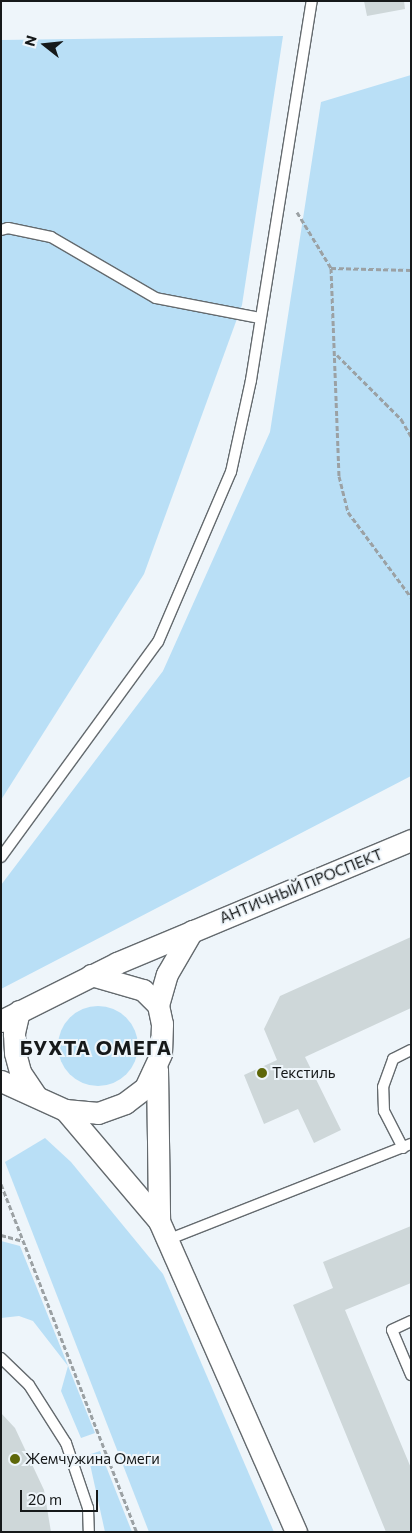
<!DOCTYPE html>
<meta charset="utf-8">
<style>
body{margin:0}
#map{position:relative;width:412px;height:1533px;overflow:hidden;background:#eef5fa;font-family:Commissioner,sans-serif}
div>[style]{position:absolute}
.green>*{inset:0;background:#b9dff6}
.round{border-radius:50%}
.building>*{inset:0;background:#ced7d9}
.path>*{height:3px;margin-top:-1.5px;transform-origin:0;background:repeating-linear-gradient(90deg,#9ba1a4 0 5px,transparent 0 7.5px)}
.roads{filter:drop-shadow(1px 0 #646a6e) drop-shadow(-1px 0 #646a6e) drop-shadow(0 1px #646a6e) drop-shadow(0 -1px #646a6e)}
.service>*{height:10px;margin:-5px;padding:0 5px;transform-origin:5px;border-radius:5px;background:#fff}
.minor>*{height:21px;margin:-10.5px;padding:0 10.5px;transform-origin:10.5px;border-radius:10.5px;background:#fff}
.dots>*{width:14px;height:14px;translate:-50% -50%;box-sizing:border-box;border:2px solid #eef5fa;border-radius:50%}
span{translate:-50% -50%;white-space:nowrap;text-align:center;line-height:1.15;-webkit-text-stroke:4px #eef5fa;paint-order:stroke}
.street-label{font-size:15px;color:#16191a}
.poi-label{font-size:15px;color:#16191a}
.left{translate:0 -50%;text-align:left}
.district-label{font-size:20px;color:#16191a;font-weight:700;letter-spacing:1px}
.frame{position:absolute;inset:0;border:2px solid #16191a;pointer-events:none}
.north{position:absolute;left:20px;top:20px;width:50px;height:50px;-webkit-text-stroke:4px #eef5fa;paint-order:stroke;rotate:286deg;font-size:14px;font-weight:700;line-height:20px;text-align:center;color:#16191a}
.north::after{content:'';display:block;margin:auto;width:18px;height:22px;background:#16191a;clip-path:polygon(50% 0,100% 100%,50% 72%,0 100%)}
.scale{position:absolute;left:20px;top:1490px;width:78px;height:22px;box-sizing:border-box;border:2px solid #16191a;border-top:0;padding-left:6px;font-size:15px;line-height:18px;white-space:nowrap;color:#16191a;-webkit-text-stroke:4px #eef5fa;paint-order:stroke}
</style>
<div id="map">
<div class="green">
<i style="clip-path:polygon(283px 36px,242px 305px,144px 574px,1px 800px,1px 40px)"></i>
<i style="clip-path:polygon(411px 75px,411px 776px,1px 989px,1px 885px,163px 671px,270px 432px,321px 102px)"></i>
<i class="round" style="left:58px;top:1006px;width:80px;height:80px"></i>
<i style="clip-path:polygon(45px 1138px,71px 1162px,163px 1274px,274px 1532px,149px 1532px,5px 1162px)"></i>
<i style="clip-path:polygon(1px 1241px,20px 1246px,95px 1433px,81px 1438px,61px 1391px,68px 1366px,33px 1321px,19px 1316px,1px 1318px)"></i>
<i style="clip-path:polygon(100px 1451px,132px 1532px,105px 1532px,88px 1455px)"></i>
</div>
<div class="building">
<i style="clip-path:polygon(364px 1px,404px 1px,405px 9px,367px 16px)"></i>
<i style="clip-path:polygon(411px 937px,411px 1008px,305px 1057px,341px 1130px,314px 1143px,298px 1109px,264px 1124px,244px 1075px,277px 1060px,264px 1029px,280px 996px)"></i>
<i style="clip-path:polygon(411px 1226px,411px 1283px,345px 1310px,411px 1468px,411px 1532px,386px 1532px,293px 1305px,333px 1288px,323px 1262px)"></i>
<i style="clip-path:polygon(1px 1413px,15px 1428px,44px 1490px,51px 1532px,1px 1532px)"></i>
</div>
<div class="path">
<i style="left:297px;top:212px;width:66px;rotate:58.7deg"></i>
<i style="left:331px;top:268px;width:80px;rotate:1.4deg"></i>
<i style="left:331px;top:268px;width:208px;rotate:87.8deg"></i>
<i style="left:339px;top:476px;width:37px;rotate:76deg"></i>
<i style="left:348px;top:512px;width:106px;rotate:53.5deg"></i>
<i style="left:337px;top:355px;width:91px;rotate:45deg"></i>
<i style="left:401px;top:419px;width:20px;rotate:60deg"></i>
<i style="left:1px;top:1184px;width:374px;rotate:68.7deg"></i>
<i style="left:1px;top:1235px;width:23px;rotate:15deg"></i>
</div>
<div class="roads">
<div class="service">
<i style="left:1px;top:230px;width:7px;rotate:-16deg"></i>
<i style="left:8px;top:228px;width:44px;rotate:11.8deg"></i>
<i style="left:51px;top:237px;width:121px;rotate:30.2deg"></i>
<i style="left:156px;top:298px;width:106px;rotate:10.9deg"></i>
<i style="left:1px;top:857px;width:266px;rotate:-53.9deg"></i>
<i style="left:158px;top:642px;width:185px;rotate:-66.8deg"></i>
<i style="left:231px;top:472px;width:94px;rotate:-77.7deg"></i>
<i style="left:251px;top:380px;width:384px;rotate:-80.9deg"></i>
<i style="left:403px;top:1148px;width:42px;rotate:-117.2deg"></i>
<i style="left:384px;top:1111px;width:24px;rotate:-92deg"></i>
<i style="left:383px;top:1087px;width:30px;rotate:-70deg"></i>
<i style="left:393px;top:1059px;width:20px;rotate:-27deg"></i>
<i style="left:167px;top:1240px;width:262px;rotate:-21.5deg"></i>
<i style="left:411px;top:1321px;width:21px;rotate:155deg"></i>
<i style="left:392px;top:1330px;width:49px;rotate:67.1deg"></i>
<i style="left:1px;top:1358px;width:39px;rotate:44deg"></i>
<i style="left:29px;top:1385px;width:69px;rotate:57.5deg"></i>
<i style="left:66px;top:1443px;width:69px;rotate:71.3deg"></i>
<i style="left:88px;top:1508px;width:24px;rotate:88deg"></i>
</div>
<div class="minor">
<i style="left:91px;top:975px;width:54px;rotate:16.1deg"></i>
<i style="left:143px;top:990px;width:21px;rotate:45deg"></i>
<i style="left:19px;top:1011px;width:23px;rotate:103deg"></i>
<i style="left:14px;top:1033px;width:20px;rotate:87deg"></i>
<i style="left:15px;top:1053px;width:20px;rotate:75deg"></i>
<i style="left:20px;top:1072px;width:29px;rotate:56deg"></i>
<i style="left:1px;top:1021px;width:130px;rotate:-26.6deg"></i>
<i style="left:117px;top:963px;width:319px;rotate:-22.7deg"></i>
<i style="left:157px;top:1069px;width:152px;rotate:89.2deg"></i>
<i style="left:1px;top:1081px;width:70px;rotate:24.4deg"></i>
<i style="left:65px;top:1110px;width:33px;rotate:5deg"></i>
<i style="left:98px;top:1113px;width:29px;rotate:-20deg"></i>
<i style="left:125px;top:1103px;width:25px;rotate:-37deg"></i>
<i style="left:145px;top:1088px;width:38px;rotate:-65deg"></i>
<i style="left:161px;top:1053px;width:29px;rotate:-88deg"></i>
<i style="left:162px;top:1024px;width:19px;rotate:-102deg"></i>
<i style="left:158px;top:1005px;width:32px;rotate:-74deg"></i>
<i style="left:167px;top:974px;width:50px;rotate:-59.8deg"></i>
<i style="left:65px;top:1110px;width:145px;rotate:49.7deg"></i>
<i style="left:159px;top:1221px;width:340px;rotate:66.2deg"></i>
</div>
</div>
<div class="dots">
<i style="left:262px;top:1073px;background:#5e6709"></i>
<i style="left:15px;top:1459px;background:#5e6709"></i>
</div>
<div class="street-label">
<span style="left:301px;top:886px;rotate:-22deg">АНТИЧНЫЙ ПРОСПЕКТ</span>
</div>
<div class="poi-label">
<span class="left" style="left:272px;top:1073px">Текстиль</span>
<span class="left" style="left:25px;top:1459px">Жемчужина Омеги</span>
</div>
<div class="district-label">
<span style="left:96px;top:1047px">БУХТА ОМЕГА</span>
</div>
<div class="frame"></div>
<div class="north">N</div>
<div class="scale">20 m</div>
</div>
